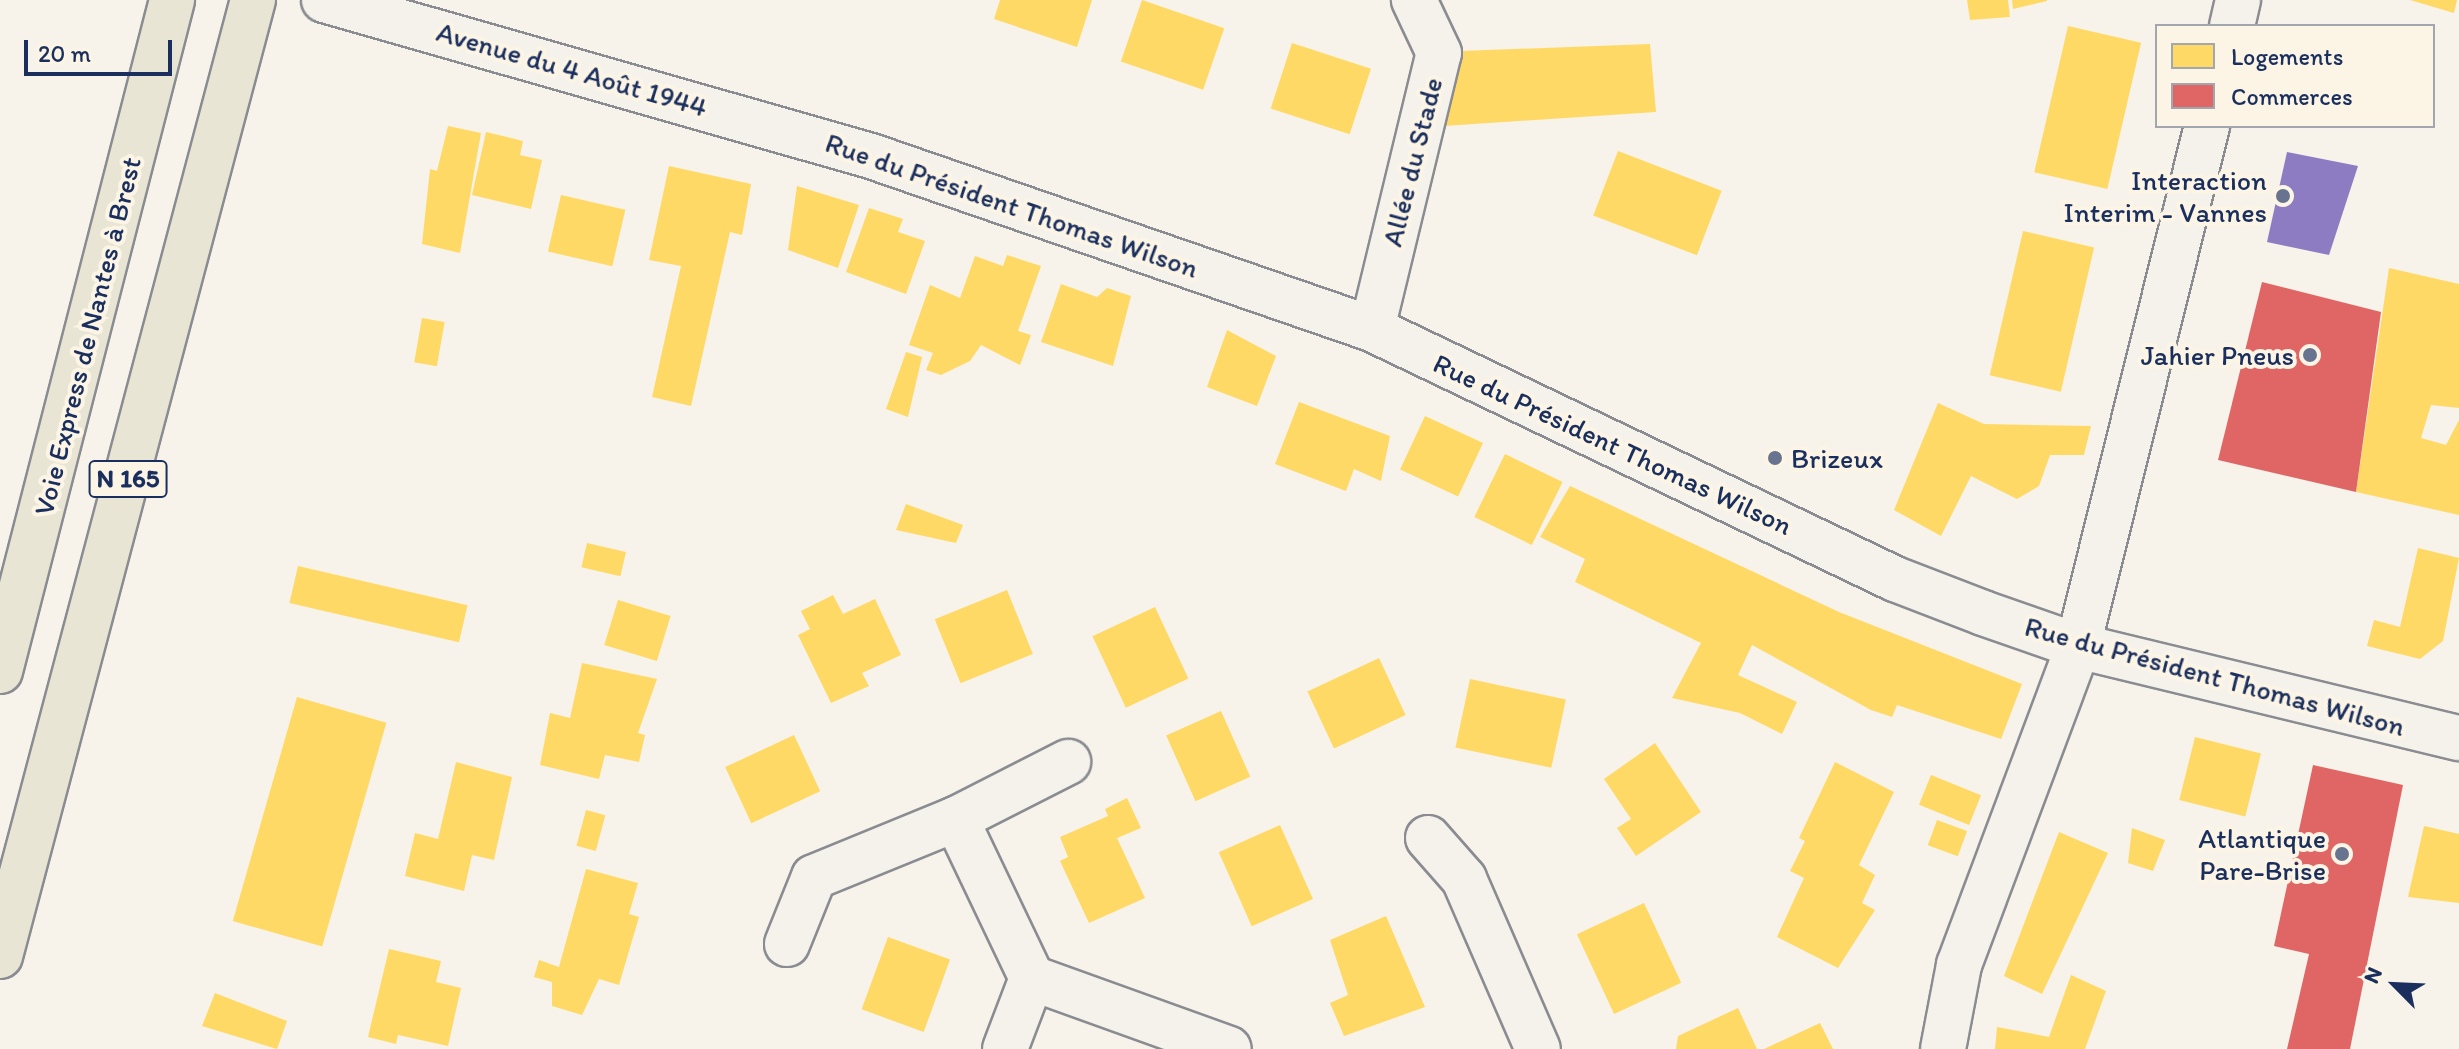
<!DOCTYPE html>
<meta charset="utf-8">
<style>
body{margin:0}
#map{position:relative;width:2459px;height:1049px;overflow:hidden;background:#f7f3ea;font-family:Itim,sans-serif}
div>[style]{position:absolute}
.homes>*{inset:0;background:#ffd966;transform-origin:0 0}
.shops>*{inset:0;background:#e06666}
.offices>*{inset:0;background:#8e7cc3}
.roads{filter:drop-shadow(2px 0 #8a8c91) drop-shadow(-2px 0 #8a8c91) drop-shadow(0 2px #8a8c91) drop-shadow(0 -2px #8a8c91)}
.minor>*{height:44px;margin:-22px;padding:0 22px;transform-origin:22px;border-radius:22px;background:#f5f2ec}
.highway>*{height:44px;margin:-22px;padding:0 22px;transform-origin:22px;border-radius:22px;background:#e9e5d4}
.dots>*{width:22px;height:22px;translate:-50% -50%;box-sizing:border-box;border:4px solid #fcf5e5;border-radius:50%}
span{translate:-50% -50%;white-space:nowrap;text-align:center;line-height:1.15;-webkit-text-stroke:8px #fcf5e5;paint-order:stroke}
.shield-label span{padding:2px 6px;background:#fcf5e5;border:2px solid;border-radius:6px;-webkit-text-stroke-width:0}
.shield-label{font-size:26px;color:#1b2f5e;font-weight:700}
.street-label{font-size:28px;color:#1b2f5e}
.poi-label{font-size:28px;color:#1b2f5e}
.right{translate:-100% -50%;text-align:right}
.left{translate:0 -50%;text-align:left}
.legend{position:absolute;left:2155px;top:24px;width:280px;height:104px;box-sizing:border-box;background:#fcf5e5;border:2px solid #a2a6af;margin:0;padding:10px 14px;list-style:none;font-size:24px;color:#1b2f5e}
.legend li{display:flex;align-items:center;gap:16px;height:40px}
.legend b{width:40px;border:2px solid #a2a6af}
.north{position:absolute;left:2355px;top:945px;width:80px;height:80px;-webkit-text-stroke:6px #fcf5e5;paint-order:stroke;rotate:294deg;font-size:22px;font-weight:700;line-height:32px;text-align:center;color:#1b2f5e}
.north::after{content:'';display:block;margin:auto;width:28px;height:36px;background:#1b2f5e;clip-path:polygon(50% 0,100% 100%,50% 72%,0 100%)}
.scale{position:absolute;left:24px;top:40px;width:148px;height:36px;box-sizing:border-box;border:4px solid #1b2f5e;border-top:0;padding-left:10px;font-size:24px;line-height:28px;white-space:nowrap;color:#1b2f5e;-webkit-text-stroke:6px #fcf5e5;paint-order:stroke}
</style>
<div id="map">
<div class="homes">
<i style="clip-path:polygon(1000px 0,1092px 0,1077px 47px,994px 19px)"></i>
<i style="left:1142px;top:0;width:87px;height:65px;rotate:19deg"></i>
<i style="clip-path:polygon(1967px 0,2008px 0,2010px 17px,1970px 20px)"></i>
<i style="clip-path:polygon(2012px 0,2047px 0,2047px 1px,2013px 9px)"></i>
<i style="clip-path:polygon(2410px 0,2457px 0,2454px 13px)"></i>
<i style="left:2068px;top:26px;width:75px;height:150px;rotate:13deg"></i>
<i style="left:1292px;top:43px;width:83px;height:69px;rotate:18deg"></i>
<i style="clip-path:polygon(1650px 44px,1656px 112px,1444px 126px,1460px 51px)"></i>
<i style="clip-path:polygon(448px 126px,481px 133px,460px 253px,422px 244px,430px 169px,437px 171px)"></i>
<i style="clip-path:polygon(486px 132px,523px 141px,520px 155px,542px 160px,531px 209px,472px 195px)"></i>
<i style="left:1618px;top:151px;width:111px;height:69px;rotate:21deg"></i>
<i style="clip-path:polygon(669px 166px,751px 184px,742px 235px,730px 232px,691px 406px,652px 397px,681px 266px,649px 260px)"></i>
<i style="clip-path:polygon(797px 186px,859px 205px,838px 268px,788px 250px)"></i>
<i style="left:561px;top:195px;width:66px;height:58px;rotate:13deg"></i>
<i style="clip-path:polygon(869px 208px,903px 219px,898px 232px,925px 241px,906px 294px,846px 272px)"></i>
<i style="left:2023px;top:231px;width:73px;height:148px;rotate:13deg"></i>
<i style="clip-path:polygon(1007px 255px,1041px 266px,1018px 331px,1031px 335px,1020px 365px,981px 345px,970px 361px,941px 375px,926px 370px,933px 353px,909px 345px,930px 285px,960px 298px,975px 256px,1003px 266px)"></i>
<i style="clip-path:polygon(2389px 268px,2459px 284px,2459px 408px,2431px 405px,2421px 438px,2446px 445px,2459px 420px,2459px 515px,2356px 492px)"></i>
<i style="clip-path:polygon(1061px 284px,1097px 297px,1107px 288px,1131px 296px,1113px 366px,1041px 342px)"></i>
<i style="left:422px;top:318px;width:23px;height:45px;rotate:10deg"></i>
<i style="clip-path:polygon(1227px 330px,1276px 356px,1257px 406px,1207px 387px)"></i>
<i style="clip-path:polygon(906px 352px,922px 357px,908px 417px,886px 409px)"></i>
<i style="clip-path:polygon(1299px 402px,1390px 436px,1381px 481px,1354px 469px,1346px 491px,1275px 464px)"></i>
<i style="clip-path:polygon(1938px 403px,1984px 424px,2091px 426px,2084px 455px,2050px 455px,2039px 486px,2017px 499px,1971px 476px,1941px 536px,1894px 510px)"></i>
<i style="left:1425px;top:416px;width:64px;height:59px;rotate:25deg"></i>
<i style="left:1505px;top:454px;width:64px;height:70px;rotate:26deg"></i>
<i style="clip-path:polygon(1570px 486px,1839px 612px,2022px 684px,2001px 739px,1897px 705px,1892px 717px,1871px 710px,1752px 645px,1738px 675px,1797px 702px,1782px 734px,1740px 713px,1672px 698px,1701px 643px,1575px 582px,1585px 559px,1540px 537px)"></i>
<i style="clip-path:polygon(906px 504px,963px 525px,956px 543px,896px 530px)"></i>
<i style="left:587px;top:543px;width:40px;height:25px;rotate:13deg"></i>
<i style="clip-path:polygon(2418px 548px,2459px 558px,2443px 641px,2420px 659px,2367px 646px,2374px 620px,2400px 627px)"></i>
<i style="left:298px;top:566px;width:174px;height:38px;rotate:13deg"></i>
<i style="left:1007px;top:590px;width:69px;height:78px;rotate:68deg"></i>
<i style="clip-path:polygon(833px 595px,843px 614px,875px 599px,901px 655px,862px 673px,869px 686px,831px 703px,798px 635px,810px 629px,801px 611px)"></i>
<i style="left:618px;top:600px;width:55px;height:47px;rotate:17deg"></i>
<i style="left:1155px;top:607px;width:79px;height:69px;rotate:65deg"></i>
<i style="left:1379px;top:658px;width:63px;height:79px;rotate:65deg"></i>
<i style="clip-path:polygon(582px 663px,657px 679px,638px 733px,645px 735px,639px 762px,605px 755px,599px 779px,540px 765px,550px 713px,570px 718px)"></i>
<i style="left:1470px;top:679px;width:98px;height:70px;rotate:12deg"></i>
<i style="left:297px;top:697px;width:93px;height:233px;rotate:16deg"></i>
<i style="left:1221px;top:711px;width:72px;height:60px;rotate:66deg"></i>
<i style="left:794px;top:735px;width:62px;height:76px;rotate:65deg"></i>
<i style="left:2195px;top:737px;width:68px;height:65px;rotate:14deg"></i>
<i style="clip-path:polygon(1655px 743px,1701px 812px,1636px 856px,1617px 828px,1631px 819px,1604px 779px)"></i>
<i style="clip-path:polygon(456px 762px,512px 777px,494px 860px,472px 855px,464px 891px,405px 876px,415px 833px,438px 839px)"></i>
<i style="clip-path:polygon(1835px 762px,1894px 792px,1859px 865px,1875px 875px,1862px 903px,1875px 910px,1838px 968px,1777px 937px,1804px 878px,1790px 871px,1805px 841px,1799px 838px)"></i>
<i style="left:1931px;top:775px;width:54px;height:32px;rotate:22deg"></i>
<i style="clip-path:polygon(1127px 798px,1141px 828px,1117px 838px,1145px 898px,1089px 923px,1060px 861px,1068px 857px,1060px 837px,1108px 816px,1105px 809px)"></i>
<i style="left:586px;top:810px;width:20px;height:37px;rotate:15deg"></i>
<i style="left:1937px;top:820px;width:32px;height:27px;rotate:20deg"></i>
<i style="left:1280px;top:825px;width:81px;height:67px;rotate:66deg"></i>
<i style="clip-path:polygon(2424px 826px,2459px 834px,2459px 903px,2408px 897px)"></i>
<i style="clip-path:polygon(2132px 828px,2165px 840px,2153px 871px,2128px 863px)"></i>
<i style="clip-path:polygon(2059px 832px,2108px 853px,2042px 994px,2004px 976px)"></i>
<i style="clip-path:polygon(586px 869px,638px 883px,629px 914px,639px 917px,619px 985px,599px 979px,582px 1015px,552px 1006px,552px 982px,534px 977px,539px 960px,559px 967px)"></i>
<i style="left:1644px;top:903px;width:88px;height:74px;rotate:65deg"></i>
<i style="clip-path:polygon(1386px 916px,1425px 1007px,1344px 1036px,1330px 1003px,1348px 995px,1330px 940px)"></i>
<i style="left:888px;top:937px;width:66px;height:77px;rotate:20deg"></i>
<i style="clip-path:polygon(389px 949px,441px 961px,436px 982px,461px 988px,448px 1046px,398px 1035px,396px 1044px,368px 1037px)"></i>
<i style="clip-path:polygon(2071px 975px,2106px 991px,2085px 1049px,1995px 1049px,1997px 1027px,2049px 1037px)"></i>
<i style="clip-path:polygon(215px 993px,287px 1021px,277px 1049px,202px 1026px)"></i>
<i style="clip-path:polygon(1738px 1008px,1757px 1049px,1676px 1049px,1678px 1036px)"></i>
<i style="clip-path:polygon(1820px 1023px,1833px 1049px,1764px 1049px)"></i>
</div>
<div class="shops">
<i style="clip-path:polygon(2262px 282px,2381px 312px,2356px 492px,2218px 460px)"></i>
<i style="clip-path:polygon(2313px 765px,2403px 785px,2350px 1049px,2287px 1049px,2309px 954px,2274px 946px)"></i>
</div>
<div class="offices">
<i style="clip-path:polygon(2287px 152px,2358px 166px,2329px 255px,2267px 242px)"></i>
</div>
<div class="roads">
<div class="minor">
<i style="left:324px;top:0;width:569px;rotate:15.92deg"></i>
<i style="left:871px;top:156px;width:530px;rotate:19.05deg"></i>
<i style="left:1372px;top:329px;width:580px;rotate:25.55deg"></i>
<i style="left:1895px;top:579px;width:94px;rotate:21.1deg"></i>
<i style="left:1983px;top:613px;width:101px;rotate:19.2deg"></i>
<i style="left:2078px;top:646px;width:392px;rotate:13.6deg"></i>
<i style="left:2232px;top:26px;width:27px;rotate:-77deg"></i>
<i style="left:1372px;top:329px;width:284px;rotate:-76.4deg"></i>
<i style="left:1439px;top:53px;width:59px;rotate:-115.3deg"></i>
<i style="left:956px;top:819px;width:176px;rotate:64.5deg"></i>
<i style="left:1428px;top:838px;width:55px;rotate:48.7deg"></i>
<i style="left:1464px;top:879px;width:185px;rotate:66.5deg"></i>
<i style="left:787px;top:944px;width:72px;rotate:-68.1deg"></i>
<i style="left:814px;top:877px;width:153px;rotate:-22.2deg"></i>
<i style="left:956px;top:819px;width:126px;rotate:-27deg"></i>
<i style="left:1005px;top:1049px;width:76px;rotate:-69.2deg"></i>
<i style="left:1032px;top:978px;width:209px;rotate:19.8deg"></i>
<i style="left:1943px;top:1049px;width:86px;rotate:-79.2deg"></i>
<i style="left:1959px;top:965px;width:340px;rotate:-69.5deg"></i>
<i style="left:2078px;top:646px;width:536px;rotate:-76.07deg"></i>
</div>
<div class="highway">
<i style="left:0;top:671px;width:693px;rotate:-75.62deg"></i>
<i style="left:0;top:956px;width:989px;rotate:-75.18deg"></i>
</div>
</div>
<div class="dots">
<i style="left:2283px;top:196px;background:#68748f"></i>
<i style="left:2310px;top:355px;background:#68748f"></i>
<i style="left:1775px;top:458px;background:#68748f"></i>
<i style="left:2342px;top:854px;background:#68748f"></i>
</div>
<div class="shield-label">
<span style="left:128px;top:479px">N 165</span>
</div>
<div class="street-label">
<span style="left:572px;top:69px;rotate:16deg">Avenue du 4 Août 1944</span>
<span style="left:1412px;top:162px;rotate:-76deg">Allée du Stade</span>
<span style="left:1012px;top:205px;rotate:19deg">Rue du Président Thomas Wilson</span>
<span style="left:87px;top:336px;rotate:-76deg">Voie Express de Nantes à Brest</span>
<span style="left:1613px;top:444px;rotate:25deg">Rue du Président Thomas Wilson</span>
<span style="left:2215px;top:676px;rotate:15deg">Rue du Président Thomas Wilson</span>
</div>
<div class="poi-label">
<span class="right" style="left:2267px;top:196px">Interaction<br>Interim - Vannes</span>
<span class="right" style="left:2294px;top:355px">Jahier Pneus</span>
<span class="left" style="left:1791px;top:458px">Brizeux</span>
<span class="right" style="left:2326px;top:854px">Atlantique<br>Pare-Brise</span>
</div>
<ul class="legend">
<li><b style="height:22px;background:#ffd966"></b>Logements</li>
<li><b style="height:22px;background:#e06666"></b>Commerces</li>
</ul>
<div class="north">N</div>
<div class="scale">20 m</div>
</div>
